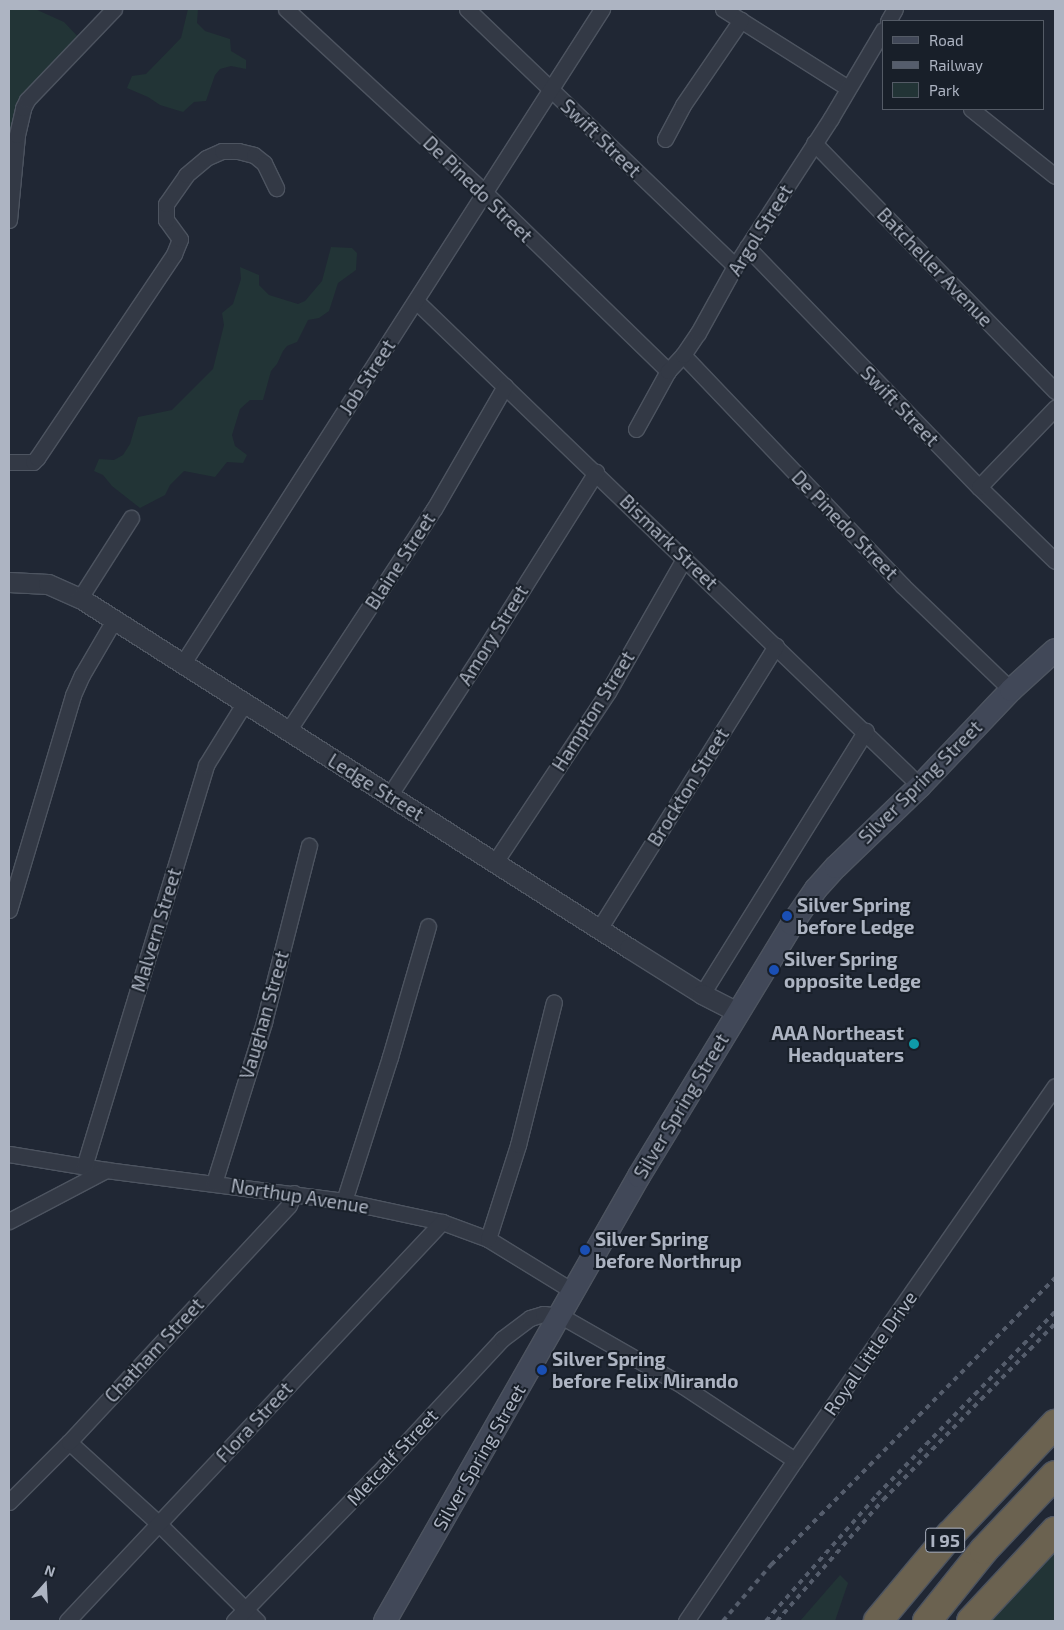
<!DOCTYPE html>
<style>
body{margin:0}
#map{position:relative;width:1064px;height:1630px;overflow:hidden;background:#202734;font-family:"Exo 2",sans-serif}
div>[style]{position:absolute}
.green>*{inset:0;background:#223436}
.roads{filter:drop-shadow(1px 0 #4d5460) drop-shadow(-1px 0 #4d5460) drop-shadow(0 1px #4d5460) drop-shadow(0 -1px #4d5460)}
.minor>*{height:15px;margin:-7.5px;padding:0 7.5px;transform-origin:7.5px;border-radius:7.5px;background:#333945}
.tertiary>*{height:19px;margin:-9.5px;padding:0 9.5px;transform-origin:9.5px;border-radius:9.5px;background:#333945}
.secondary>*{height:22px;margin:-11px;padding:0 11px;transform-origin:11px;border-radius:11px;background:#414858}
.motorway>*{height:28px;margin:-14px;padding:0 14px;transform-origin:14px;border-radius:14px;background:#6b6250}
.rail>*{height:4px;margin-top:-2px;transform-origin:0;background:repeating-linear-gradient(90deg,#555d6c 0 5px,transparent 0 10px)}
.dots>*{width:14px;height:14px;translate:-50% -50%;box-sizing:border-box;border:2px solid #181f29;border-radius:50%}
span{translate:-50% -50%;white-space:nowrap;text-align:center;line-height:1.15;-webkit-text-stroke:4px #181f29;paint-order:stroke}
.shield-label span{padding:1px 4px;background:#181f29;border:1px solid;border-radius:4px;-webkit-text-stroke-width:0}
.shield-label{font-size:18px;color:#adb4c2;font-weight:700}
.street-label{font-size:19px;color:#adb4c2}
.poi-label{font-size:19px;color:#adb4c2;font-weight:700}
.left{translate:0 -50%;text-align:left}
.right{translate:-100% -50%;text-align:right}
.frame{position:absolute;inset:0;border:10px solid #adb4c2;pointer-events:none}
.legend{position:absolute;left:882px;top:20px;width:162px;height:90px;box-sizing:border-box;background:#181f29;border:1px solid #545b66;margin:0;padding:6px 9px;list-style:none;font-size:15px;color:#adb4c2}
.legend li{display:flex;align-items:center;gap:10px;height:25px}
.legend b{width:25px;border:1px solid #545b66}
.north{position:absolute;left:20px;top:1560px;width:50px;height:50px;-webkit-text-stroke:4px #181f29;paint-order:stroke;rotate:19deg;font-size:14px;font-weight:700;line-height:20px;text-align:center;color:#adb4c2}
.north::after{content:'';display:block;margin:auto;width:18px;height:22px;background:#adb4c2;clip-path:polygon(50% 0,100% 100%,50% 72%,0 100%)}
</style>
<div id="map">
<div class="green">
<i style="clip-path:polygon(9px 9px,35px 9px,64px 22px,84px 43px,23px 110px,17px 137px,9px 134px)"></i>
<i style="clip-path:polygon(188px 9px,198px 9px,197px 23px,205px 31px,230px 39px,231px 51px,246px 60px,246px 69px,231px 66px,220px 69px,215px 75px,206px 101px,194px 102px,183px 112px,160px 105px,148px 97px,127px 88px,132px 76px,146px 74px,181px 38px)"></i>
<i style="clip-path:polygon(331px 247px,352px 248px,357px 253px,356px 270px,338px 283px,329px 311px,319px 318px,308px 320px,297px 342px,287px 346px,283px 351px,277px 364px,271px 371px,263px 400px,250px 400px,240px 409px,232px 435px,235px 446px,247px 455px,243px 463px,227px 462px,215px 477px,184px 471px,170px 485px,165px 495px,140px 508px,112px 486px,103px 475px,94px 471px,99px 459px,114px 460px,123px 455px,130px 444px,138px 417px,172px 410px,213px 369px,224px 325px,222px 313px,233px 304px,241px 279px,240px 267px,259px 275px,259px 285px,269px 295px,298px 304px,305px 301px,322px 281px)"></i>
<i style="clip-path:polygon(1055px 1551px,1055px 1621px,991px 1621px)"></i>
<i style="clip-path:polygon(840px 1575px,848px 1583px,835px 1621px,800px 1621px)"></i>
</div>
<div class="roads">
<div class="minor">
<i style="left:286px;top:9px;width:270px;rotate:42.7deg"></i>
<i style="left:484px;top:192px;width:257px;rotate:44.2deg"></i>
<i style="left:467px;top:9px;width:371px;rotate:43.8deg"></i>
<i style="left:723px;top:9px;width:148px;rotate:32.3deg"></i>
<i style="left:888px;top:21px;width:14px;rotate:-60deg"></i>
<i style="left:971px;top:109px;width:107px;rotate:38.6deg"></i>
<i style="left:665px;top:139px;width:38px;rotate:-62deg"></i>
<i style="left:683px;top:105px;width:103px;rotate:-55.7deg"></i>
<i style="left:814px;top:143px;width:346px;rotate:45.8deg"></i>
<i style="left:9px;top:220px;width:85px;rotate:-84.6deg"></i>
<i style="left:17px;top:135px;width:28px;rotate:-77deg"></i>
<i style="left:23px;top:108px;width:9px;rotate:-63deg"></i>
<i style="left:27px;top:100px;width:126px;rotate:-46.3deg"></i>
<i style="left:747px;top:247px;width:334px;rotate:46deg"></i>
<i style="left:979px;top:487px;width:106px;rotate:44.2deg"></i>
<i style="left:416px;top:301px;width:699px;rotate:43.9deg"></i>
<i style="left:683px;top:355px;width:319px;rotate:46.4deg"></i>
<i style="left:903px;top:586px;width:150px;rotate:43.9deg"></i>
<i style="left:636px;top:429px;width:66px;rotate:-61.1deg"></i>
<i style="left:668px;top:371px;width:22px;rotate:-47deg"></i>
<i style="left:683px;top:355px;width:27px;rotate:-56deg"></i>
<i style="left:698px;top:333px;width:77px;rotate:-61.1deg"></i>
<i style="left:735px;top:266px;width:176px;rotate:-57deg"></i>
<i style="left:831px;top:118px;width:102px;rotate:-59.4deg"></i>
<i style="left:9px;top:462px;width:24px"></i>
<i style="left:33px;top:462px;width:6px;rotate:-45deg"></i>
<i style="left:37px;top:458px;width:246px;rotate:-56.1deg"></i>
<i style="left:174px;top:254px;width:16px;rotate:-68deg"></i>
<i style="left:180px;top:239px;width:24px;rotate:-126deg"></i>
<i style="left:166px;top:220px;width:16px;rotate:-90deg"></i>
<i style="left:166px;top:204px;width:35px;rotate:-55deg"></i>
<i style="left:186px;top:175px;width:26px;rotate:-40deg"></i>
<i style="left:206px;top:158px;width:17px;rotate:-24deg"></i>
<i style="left:222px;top:151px;width:16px"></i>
<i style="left:238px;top:151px;width:16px;rotate:14deg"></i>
<i style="left:254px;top:155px;width:13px;rotate:39deg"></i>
<i style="left:264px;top:163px;width:28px;rotate:64deg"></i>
<i style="left:979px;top:487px;width:110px;rotate:-46.1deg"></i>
<i style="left:80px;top:598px;width:95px;rotate:-57.5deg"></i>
<i style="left:183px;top:663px;width:777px;rotate:-57.35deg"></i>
<i style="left:288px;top:731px;width:266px;rotate:-56.7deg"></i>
<i style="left:434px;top:509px;width:142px;rotate:-60deg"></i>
<i style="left:389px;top:796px;width:165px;rotate:-56.9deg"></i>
<i style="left:479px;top:658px;width:220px;rotate:-57.8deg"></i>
<i style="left:495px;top:862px;width:204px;rotate:-56.4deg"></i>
<i style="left:608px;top:692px;width:155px;rotate:-60.3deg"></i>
<i style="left:9px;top:910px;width:224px;rotate:-73.4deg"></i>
<i style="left:73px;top:695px;width:22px;rotate:-66deg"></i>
<i style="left:82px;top:675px;width:64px;rotate:-59.8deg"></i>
<i style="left:599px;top:929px;width:334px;rotate:-58deg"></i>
<i style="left:702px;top:994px;width:310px;rotate:-58.1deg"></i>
<i style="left:9px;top:1154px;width:98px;rotate:9.4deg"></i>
<i style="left:106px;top:1170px;width:240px;rotate:7.4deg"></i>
<i style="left:344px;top:1201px;width:100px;rotate:12.1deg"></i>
<i style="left:442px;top:1222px;width:49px;rotate:20.3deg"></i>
<i style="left:488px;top:1239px;width:101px;rotate:31.6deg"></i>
<i style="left:84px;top:1167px;width:420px;rotate:-73.1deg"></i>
<i style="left:206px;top:765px;width:74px;rotate:-58.2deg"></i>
<i style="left:214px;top:1183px;width:169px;rotate:-72.7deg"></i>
<i style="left:264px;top:1022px;width:182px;rotate:-75.7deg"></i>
<i style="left:344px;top:1201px;width:151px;rotate:-72.3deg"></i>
<i style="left:390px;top:1057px;width:136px;rotate:-73.8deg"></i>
<i style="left:9px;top:1221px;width:110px;rotate:-27.7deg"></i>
<i style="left:488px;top:1239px;width:99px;rotate:-72.3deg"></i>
<i style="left:518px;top:1145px;width:147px;rotate:-75.9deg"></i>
<i style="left:69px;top:1442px;width:122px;rotate:42.3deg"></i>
<i style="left:159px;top:1524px;width:138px;rotate:44.7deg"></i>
<i style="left:9px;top:1502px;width:85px;rotate:-45deg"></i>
<i style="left:69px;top:1442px;width:323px;rotate:-47.1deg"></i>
<i style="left:289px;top:1205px;width:13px;rotate:-67deg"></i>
<i style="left:67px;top:1621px;width:548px;rotate:-46.78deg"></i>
<i style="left:234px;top:1621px;width:206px;rotate:-45.8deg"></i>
<i style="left:378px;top:1473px;width:183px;rotate:-47.2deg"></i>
<i style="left:502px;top:1339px;width:35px;rotate:-37deg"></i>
<i style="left:530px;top:1318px;width:14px;rotate:-17deg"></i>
<i style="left:543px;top:1314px;width:18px;rotate:6deg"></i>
<i style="left:561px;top:1316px;width:141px;rotate:29.8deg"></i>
<i style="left:683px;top:1386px;width:134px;rotate:33.5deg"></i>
<i style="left:686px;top:1621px;width:194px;rotate:-55.9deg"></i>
<i style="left:795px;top:1460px;width:455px;rotate:-55.2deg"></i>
</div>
<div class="tertiary">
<i style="left:9px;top:582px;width:39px;rotate:3deg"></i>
<i style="left:48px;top:584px;width:35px;rotate:24deg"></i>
<i style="left:80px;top:598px;width:651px;rotate:32.52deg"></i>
<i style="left:629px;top:948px;width:86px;rotate:32.2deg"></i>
<i style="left:702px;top:994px;width:39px;rotate:27deg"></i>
</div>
<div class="secondary">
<i style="left:385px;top:1621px;width:512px;rotate:-60.28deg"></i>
<i style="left:639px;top:1176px;width:295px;rotate:-58.7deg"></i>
<i style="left:792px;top:924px;width:42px;rotate:-55.6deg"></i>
<i style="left:816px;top:889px;width:30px;rotate:-48deg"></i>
<i style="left:836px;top:867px;width:117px;rotate:-44deg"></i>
<i style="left:920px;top:786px;width:132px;rotate:-46.5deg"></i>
<i style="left:1011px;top:690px;width:59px;rotate:-42.3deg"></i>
</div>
<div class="motorway">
<i style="left:878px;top:1621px;width:112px;rotate:-50.1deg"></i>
<i style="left:950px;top:1535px;width:153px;rotate:-46.6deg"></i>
<i style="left:927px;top:1621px;width:91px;rotate:-51.2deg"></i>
<i style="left:984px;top:1550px;width:103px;rotate:-46.6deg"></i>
<i style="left:971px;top:1621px;width:123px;rotate:-47deg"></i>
</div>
</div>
<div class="rail">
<i style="left:723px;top:1621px;width:74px;rotate:-49.4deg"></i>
<i style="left:771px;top:1565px;width:404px;rotate:-45.3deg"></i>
<i style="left:766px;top:1621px;width:168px;rotate:-48.6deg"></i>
<i style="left:877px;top:1495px;width:255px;rotate:-45.8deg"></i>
<i style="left:777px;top:1621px;width:161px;rotate:-48.8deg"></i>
<i style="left:883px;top:1500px;width:246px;rotate:-45.7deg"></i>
</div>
<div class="dots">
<i style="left:787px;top:916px;background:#1a4fb4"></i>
<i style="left:774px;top:970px;background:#1a4fb4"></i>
<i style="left:914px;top:1044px;background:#0f9aa8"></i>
<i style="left:585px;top:1250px;background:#1a4fb4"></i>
<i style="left:542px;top:1370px;background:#1a4fb4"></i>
</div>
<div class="shield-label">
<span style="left:945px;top:1540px">I 95</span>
</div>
<div class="street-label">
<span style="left:601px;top:138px;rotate:44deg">Swift Street</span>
<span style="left:478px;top:189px;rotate:44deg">De Pinedo Street</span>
<span style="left:760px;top:230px;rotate:-58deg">Argol Street</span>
<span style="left:935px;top:267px;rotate:46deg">Batcheller Avenue</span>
<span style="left:367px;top:377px;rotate:-57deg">Job Street</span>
<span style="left:900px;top:406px;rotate:46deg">Swift Street</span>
<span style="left:845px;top:525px;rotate:46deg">De Pinedo Street</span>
<span style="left:669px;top:542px;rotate:44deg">Bismark Street</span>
<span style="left:400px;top:561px;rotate:-57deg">Blaine Street</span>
<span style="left:493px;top:635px;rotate:-58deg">Amory Street</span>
<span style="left:593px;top:711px;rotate:-58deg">Hampton Street</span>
<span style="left:920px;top:782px;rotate:-45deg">Silver Spring Street</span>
<span style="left:376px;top:787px;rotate:32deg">Ledge Street</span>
<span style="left:688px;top:787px;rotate:-58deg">Brockton Street</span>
<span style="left:156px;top:930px;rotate:-73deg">Malvern Street</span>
<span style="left:264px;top:1015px;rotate:-74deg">Vaughan Street</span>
<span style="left:681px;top:1106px;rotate:-59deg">Silver Spring Street</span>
<span style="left:300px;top:1196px;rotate:9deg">Northup Avenue</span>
<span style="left:154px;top:1350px;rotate:-47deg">Chatham Street</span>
<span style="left:870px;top:1353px;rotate:-55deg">Royal Little Drive</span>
<span style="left:254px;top:1422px;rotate:-47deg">Flora Street</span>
<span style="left:392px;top:1457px;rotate:-47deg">Metcalf Street</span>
<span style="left:479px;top:1457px;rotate:-60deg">Silver Spring Street</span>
</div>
<div class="poi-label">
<span class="left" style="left:797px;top:916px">Silver Spring<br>before Ledge</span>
<span class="left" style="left:784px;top:970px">Silver Spring<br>opposite Ledge</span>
<span class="right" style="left:904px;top:1044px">AAA Northeast<br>Headquaters</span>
<span class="left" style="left:595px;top:1250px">Silver Spring<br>before Northrup</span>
<span class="left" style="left:552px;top:1370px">Silver Spring<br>before Felix Mirando</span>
</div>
<div class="frame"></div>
<ul class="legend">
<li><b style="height:6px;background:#414858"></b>Road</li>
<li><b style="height:6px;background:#555d6c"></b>Railway</li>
<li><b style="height:14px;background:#223436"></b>Park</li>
</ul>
<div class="north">N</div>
</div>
